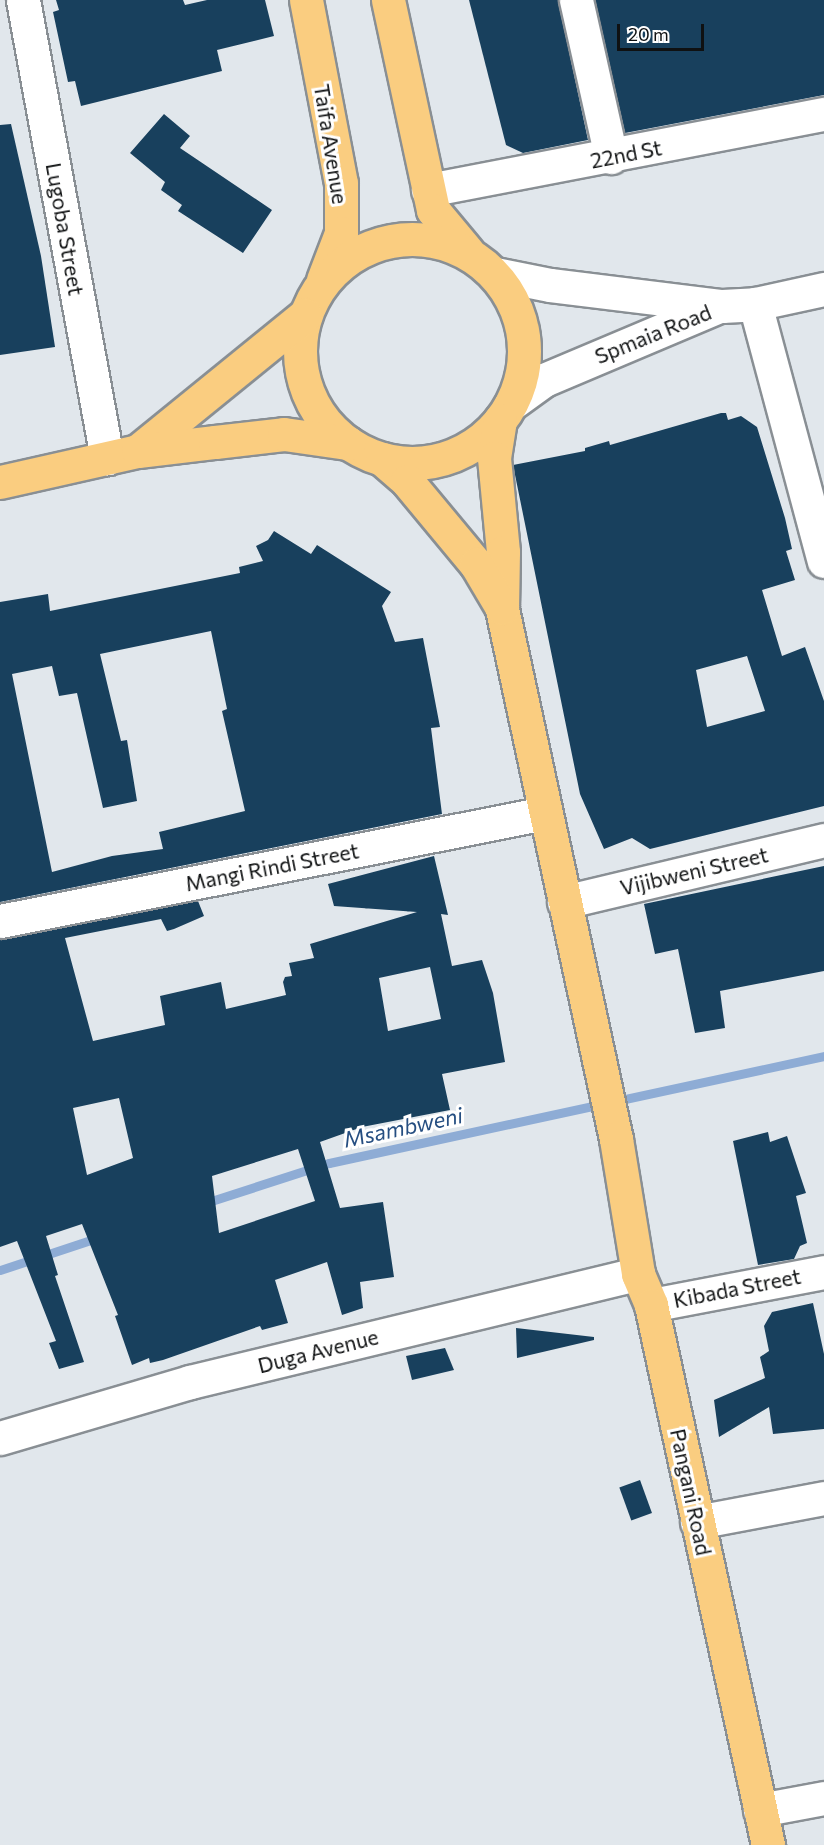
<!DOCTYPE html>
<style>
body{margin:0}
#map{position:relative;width:824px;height:1845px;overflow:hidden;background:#e1e7ec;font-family:Commissioner,sans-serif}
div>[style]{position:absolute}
.stream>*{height:9px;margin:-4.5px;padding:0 4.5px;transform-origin:4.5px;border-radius:4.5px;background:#8eacd5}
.building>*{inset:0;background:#18405d;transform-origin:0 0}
.roads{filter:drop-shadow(2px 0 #898f94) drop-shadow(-2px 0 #898f94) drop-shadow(0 2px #898f94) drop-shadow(0 -2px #898f94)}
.minor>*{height:33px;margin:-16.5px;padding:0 16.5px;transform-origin:16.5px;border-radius:16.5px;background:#fff}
.major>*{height:33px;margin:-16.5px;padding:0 16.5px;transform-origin:16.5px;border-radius:16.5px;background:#facd80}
.major>.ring{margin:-16.5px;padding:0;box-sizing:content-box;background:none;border:33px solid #facd80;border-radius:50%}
span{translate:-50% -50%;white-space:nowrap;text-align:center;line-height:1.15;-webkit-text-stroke:6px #fff;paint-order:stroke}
.street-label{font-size:21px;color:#0f1112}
.water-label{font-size:22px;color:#254e81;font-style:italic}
.scale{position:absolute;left:617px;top:24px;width:87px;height:27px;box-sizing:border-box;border:3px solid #0f1112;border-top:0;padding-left:8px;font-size:18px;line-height:21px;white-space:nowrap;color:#0f1112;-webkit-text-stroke:4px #fff;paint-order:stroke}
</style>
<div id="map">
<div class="stream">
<i style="left:205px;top:1203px;width:130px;rotate:-17.9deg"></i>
<i style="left:329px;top:1163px;width:506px;rotate:-12.2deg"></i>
<i style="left:0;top:1270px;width:105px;rotate:-18.3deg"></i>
</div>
<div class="building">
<i style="clip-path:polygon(56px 0,183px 0,185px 5px,207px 0,265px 0,274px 36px,217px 50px,222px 71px,81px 106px,75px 81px,68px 82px,53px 12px,59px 10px)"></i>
<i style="clip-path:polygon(469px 0,558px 0,588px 140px,523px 153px,506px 145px)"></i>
<i style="clip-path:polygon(595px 0,824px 0,824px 95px,625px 133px)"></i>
<i style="clip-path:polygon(164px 114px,190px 136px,180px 148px,272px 210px,243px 253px,178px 211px,182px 205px,161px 190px,165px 182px,130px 153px)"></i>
<i style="clip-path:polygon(11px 124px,41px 256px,55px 347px,0 355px,0 125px)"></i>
<i style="clip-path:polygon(evenodd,721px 413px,726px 413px,728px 420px,741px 416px,757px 427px,785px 518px,792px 549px,786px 551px,795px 580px,762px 590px,782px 656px,805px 647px,824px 701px,824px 806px,650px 849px,632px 838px,604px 849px,580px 794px,513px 465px,585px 451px,585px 448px,609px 441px,610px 445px,721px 413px,747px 656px,765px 711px,707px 727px,696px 670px,747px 656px)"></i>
<i style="clip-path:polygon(evenodd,274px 531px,311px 554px,317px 545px,391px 592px,382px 606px,395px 642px,423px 638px,440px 727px,431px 728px,442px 814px,0 902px,0 602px,48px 594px,50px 611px,240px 573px,239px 567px,263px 561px,256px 546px,268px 540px,274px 531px,211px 631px,227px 709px,222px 711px,245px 811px,159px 832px,163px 849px,112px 856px,52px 872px,12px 674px,52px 666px,59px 696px,77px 693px,103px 808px,137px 801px,127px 740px,121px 741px,100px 654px,211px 631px)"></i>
<i style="clip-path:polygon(evenodd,434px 856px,448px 915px,441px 914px,452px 966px,482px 960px,493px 993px,505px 1062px,442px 1074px,450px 1110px,362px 1127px,320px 1142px,340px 1208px,383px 1202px,394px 1277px,360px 1282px,363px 1308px,342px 1315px,327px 1262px,275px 1280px,288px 1323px,262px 1330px,260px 1326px,163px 1360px,150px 1363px,149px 1358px,132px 1365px,115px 1316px,118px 1315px,82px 1224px,46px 1236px,58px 1275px,55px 1276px,84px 1362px,59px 1369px,49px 1343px,56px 1341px,17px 1241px,0 1247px,0 939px,198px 901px,204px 916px,174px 929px,167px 931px,161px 919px,65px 938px,93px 1041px,165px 1025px,160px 996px,221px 982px,226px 1009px,286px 995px,283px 982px,285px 977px,292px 976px,289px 963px,314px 958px,310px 944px,417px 912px,334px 906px,328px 884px,434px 856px,430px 967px,441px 1019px,388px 1031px,379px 978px,430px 967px,434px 856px,119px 1098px,133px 1158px,87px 1175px,73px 1108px,119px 1098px,434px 856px,298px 1149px,315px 1201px,219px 1233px,212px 1176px,298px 1149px)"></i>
<i style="clip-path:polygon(824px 866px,824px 971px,720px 991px,725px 1028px,695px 1033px,678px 949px,655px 954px,644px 904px)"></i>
<i style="clip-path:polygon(768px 1132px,770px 1142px,787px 1136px,806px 1193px,796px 1196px,807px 1243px,800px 1246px,794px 1259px,758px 1265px,733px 1141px)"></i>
<i style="clip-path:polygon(813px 1303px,824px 1354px,824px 1429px,773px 1434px,769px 1407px,719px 1437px,714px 1400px,765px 1378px,760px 1357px,769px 1351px,764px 1326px,772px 1312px)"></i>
<i style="clip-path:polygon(516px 1328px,594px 1337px,594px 1340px,517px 1358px)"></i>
<i style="clip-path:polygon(445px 1348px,454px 1370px,412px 1380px,406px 1356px)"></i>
<i style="left:640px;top:1480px;width:35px;height:22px;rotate:70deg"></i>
</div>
<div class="roads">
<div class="minor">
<i style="left:23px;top:0;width:466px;rotate:79.6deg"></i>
<i style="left:576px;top:0;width:161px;rotate:77.4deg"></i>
<i style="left:428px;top:190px;width:403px;rotate:-10.9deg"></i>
<i style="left:495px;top:274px;width:56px;rotate:11.3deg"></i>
<i style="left:550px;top:285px;width:173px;rotate:7deg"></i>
<i style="left:722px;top:306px;width:33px;rotate:-3deg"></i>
<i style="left:755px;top:304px;width:71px;rotate:-12.3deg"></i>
<i style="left:755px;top:304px;width:266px;rotate:75deg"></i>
<i style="left:511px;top:404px;width:41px;rotate:-36deg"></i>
<i style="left:544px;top:380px;width:188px;rotate:-22.9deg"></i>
<i style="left:564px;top:902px;width:267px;rotate:-13.4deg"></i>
<i style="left:0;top:921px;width:556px;rotate:-11.21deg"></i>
<i style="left:651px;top:1305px;width:176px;rotate:-10.8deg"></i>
<i style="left:0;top:1438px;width:198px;rotate:-16.4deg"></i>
<i style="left:190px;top:1382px;width:461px;rotate:-13.6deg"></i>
<i style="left:697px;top:1522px;width:129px;rotate:-10.7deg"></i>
<i style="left:760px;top:1810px;width:65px;rotate:-10.6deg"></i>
</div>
<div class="major">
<i style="left:306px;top:0;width:186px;rotate:79.2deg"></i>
<i style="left:341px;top:183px;width:50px;rotate:90deg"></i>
<i style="left:341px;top:233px;width:50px;rotate:111deg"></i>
<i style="left:388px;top:0;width:215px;rotate:77.9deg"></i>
<i style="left:433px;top:210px;width:55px;rotate:50.2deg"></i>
<i class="ring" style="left:300px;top:239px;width:191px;height:191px"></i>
<i style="left:500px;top:420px;width:38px;rotate:99deg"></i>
<i style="left:494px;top:458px;width:94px;rotate:84.5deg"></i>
<i style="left:503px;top:552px;width:57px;rotate:91deg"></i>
<i style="left:502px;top:609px;width:542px;rotate:77.86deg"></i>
<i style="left:616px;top:1139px;width:137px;rotate:80.7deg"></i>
<i style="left:638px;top:1274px;width:34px;rotate:67deg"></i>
<i style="left:651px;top:1305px;width:553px;rotate:77.77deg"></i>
<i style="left:139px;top:450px;width:214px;rotate:-39.1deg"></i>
<i style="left:382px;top:459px;width:33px;rotate:41deg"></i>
<i style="left:407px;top:481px;width:108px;rotate:50.3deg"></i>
<i style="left:476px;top:564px;width:51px;rotate:59.4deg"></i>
<i style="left:0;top:482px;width:141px;rotate:-12.7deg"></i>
<i style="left:138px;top:451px;width:78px;rotate:-6.7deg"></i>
<i style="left:215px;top:442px;width:69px;rotate:-6.6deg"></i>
<i style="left:284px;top:434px;width:65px;rotate:8deg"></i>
</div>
</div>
<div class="street-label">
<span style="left:331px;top:144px;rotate:81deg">Taifa Avenue</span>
<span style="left:626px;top:154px;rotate:-11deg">22nd St</span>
<span style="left:65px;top:229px;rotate:80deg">Lugoba Street</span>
<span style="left:653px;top:334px;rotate:-22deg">Spmaia Road</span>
<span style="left:272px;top:867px;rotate:-11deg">Mangi Rindi Street</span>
<span style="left:694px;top:871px;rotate:-13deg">Vijibweni Street</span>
<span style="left:737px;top:1288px;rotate:-11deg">Kibada Street</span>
<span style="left:318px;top:1351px;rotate:-14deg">Duga Avenue</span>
<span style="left:691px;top:1492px;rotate:78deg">Pangani Road</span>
</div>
<div class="water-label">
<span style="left:403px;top:1127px;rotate:-12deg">Msambweni</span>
</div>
<div class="scale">20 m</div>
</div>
